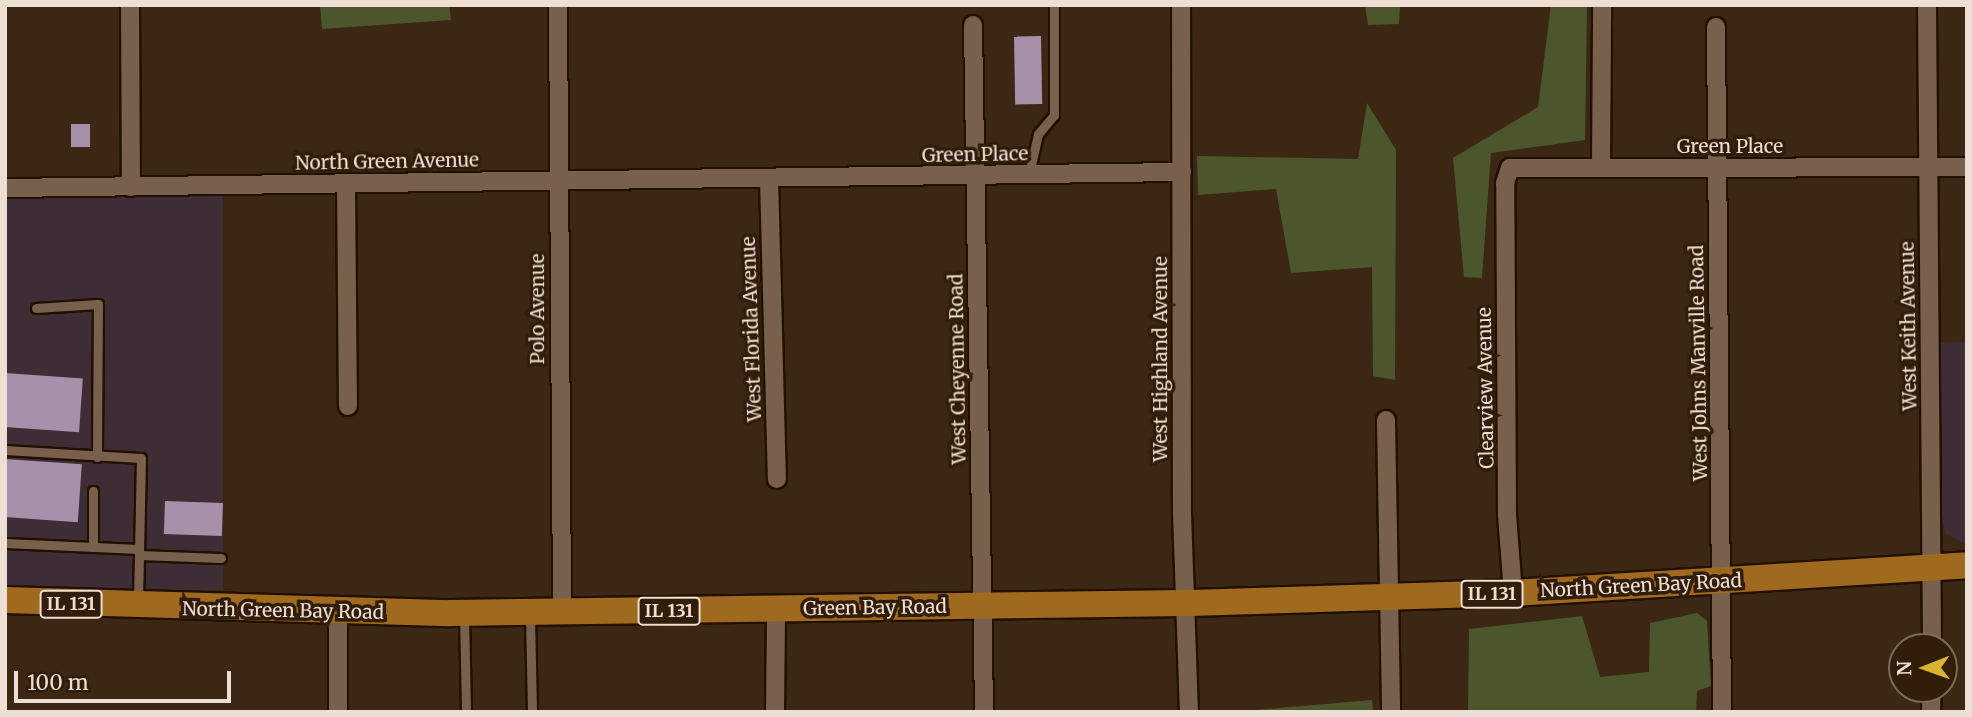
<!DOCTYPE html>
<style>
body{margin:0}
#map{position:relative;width:1972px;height:717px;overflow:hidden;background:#3b2713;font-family:Merriweather,serif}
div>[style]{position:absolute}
.commercial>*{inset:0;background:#3f2d35;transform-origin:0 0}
.forest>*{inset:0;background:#4c562d}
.building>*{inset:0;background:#a790a9;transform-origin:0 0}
.roads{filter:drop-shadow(2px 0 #210f00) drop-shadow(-2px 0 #210f00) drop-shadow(0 2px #210f00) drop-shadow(0 -2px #210f00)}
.service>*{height:9px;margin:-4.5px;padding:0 4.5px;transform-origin:4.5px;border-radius:4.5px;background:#78604c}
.minor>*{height:18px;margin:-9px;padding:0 9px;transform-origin:9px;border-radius:9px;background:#78604c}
.primary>*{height:26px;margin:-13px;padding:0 13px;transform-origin:13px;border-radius:13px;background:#9f691e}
span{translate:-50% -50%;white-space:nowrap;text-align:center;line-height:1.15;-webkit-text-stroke:7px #311d09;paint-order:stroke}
.shield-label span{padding:2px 5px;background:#311d09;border:2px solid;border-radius:5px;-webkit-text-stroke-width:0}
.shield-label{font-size:18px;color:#eddfd3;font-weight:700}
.street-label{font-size:19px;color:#eddfd3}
.frame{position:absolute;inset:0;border:7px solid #eddfd3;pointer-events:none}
.north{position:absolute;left:1888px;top:633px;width:70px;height:70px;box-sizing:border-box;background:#311d09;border:2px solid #7c6b5a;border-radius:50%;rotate:269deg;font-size:19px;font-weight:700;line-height:28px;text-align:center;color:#eddfd3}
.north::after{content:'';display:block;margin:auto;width:24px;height:32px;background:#dcb233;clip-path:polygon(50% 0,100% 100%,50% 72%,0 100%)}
.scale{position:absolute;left:14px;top:671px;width:217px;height:32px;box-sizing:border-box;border:4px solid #eddfd3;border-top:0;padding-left:9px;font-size:21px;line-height:24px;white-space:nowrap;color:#eddfd3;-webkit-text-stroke:5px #311d09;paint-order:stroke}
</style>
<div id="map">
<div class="commercial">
<i style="left:223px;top:177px;width:413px;height:218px;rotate:90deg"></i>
<i style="clip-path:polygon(1967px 342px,1967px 543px,1962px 543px,1945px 533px,1941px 513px,1936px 343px)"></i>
</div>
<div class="forest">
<i style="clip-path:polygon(320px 5px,449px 5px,451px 20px,322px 29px)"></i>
<i style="clip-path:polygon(1365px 5px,1400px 5px,1399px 24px,1368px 25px)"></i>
<i style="clip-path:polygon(1551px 5px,1587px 5px,1585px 140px,1491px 153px,1482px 278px,1464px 277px,1453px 158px,1538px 107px)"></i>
<i style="clip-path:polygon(1367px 103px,1396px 150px,1395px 380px,1373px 376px,1372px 267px,1291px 273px,1276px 189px,1198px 195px,1197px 156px,1358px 159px)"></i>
<i style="clip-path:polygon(1697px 613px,1707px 621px,1711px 686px,1697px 691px,1696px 712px,1468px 712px,1469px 629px,1582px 616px,1600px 677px,1649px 672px,1650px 623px)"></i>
<i style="clip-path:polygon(1372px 700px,1373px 712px,1232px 712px)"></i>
</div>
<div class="building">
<i style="left:1041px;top:36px;width:68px;height:27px;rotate:89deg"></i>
<i style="left:71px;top:124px;width:19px;height:23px"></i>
<i style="left:5px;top:373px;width:78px;height:54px;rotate:4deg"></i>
<i style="left:5px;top:459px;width:77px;height:58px;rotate:4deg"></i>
<i style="left:165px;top:501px;width:58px;height:33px;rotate:2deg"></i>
</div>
<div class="roads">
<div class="service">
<i style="left:1029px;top:174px;width:41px;rotate:-77.3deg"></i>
<i style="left:1038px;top:134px;width:25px;rotate:-50deg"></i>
<i style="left:1054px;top:115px;width:110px;rotate:-90deg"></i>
<i style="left:36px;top:308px;width:62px;rotate:-3.7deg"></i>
<i style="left:98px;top:304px;width:153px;rotate:90.4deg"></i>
<i style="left:5px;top:450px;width:136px;rotate:3.4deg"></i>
<i style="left:141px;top:458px;width:143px;rotate:91.2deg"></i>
<i style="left:5px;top:543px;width:134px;rotate:2.6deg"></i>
<i style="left:93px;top:547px;width:56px;rotate:-90deg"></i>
<i style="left:139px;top:555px;width:82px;rotate:2.1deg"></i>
<i style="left:464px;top:615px;width:97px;rotate:88.8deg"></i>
<i style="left:530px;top:616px;width:96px;rotate:88.8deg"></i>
</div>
<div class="minor">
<i style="left:130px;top:5px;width:182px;rotate:89.7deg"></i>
<i style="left:558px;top:5px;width:608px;rotate:89.62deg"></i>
<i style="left:1181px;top:5px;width:508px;rotate:89.89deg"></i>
<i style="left:1182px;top:513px;width:199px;rotate:88deg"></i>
<i style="left:1927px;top:5px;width:642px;rotate:89.55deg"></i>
<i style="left:973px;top:25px;width:687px;rotate:89.08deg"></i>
<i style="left:1716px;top:27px;width:685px;rotate:89.5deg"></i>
<i style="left:1601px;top:167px;width:162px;rotate:-89.6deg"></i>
<i style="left:769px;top:178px;width:301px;rotate:88.5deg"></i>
<i style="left:346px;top:183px;width:223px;rotate:89.5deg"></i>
<i style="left:5px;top:188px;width:1177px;rotate:-0.78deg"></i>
<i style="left:1386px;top:420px;width:292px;rotate:89deg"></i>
<i style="left:1513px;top:593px;width:78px;rotate:-94.4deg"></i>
<i style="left:1507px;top:515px;width:332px;rotate:-90.3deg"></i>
<i style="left:1505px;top:183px;width:16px;rotate:-72deg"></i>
<i style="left:1510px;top:168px;width:457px;rotate:-0.1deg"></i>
<i style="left:338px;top:612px;width:100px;rotate:90deg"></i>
<i style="left:775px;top:712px;width:103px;rotate:-89.4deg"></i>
<i style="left:1931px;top:712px;width:23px;rotate:-88deg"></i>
</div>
<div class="primary">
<i style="left:5px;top:600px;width:445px;rotate:1.7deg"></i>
<i style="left:450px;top:613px;width:738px;rotate:-0.78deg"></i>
<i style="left:1188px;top:603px;width:325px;rotate:-1.8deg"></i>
<i style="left:1513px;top:593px;width:455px;rotate:-3.5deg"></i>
</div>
</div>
<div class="shield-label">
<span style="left:1492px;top:594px">IL 131</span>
<span style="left:71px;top:604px">IL 131</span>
<span style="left:669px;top:611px">IL 131</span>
</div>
<div class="street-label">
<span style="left:1730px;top:147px">Green Place</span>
<span style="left:975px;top:155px;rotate:-1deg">Green Place</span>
<span style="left:387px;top:162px;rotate:-1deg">North Green Avenue</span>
<span style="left:538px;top:309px;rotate:-90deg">Polo Avenue</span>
<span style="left:1909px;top:326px;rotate:-91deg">West Keith Avenue</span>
<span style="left:752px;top:329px;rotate:-92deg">West Florida Avenue</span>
<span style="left:1161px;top:359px;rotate:-90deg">West Highland Avenue</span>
<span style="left:1699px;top:363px;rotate:-91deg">West Johns Manville Road</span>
<span style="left:958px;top:369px;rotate:-91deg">West Cheyenne Road</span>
<span style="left:1486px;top:388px;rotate:-91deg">Clearview Avenue</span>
<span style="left:1641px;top:586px;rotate:-3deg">North Green Bay Road</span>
<span style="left:875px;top:608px;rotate:-1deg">Green Bay Road</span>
<span style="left:283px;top:611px;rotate:1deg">North Green Bay Road</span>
</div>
<div class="frame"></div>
<div class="north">N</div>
<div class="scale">100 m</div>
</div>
